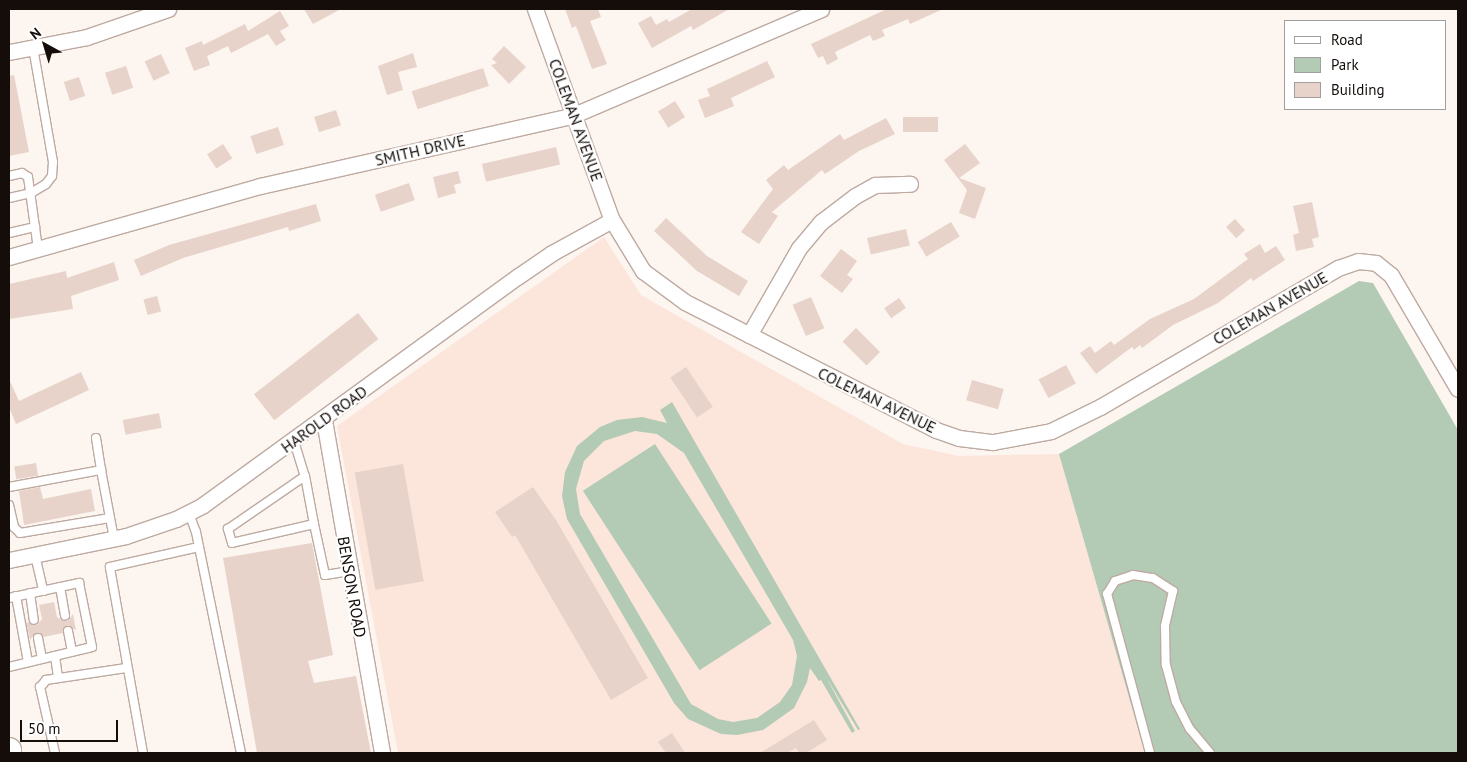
<!DOCTYPE html>
<style>
body{margin:0}
#map{position:relative;width:1467px;height:762px;overflow:hidden;background:#fdf5f0;font-family:"PT Sans",sans-serif}
div>[style]{position:absolute}
.built>*{inset:0;background:#fce6db}
.green>*{inset:0;background:#b3cab5;transform-origin:0 0}
.building>*{inset:0;background:#e7d3ca;transform-origin:0 0}
.roads{filter:drop-shadow(1px 0 #bdaaa1) drop-shadow(-1px 0 #bdaaa1) drop-shadow(0 1px #bdaaa1) drop-shadow(0 -1px #bdaaa1)}
.service>*{height:8px;margin:-4px;padding:0 4px;transform-origin:4px;border-radius:4px;background:#fff}
.minor>*{height:15px;margin:-7.5px;padding:0 7.5px;transform-origin:7.5px;border-radius:7.5px;background:#fff}
.primary>*{height:24px;margin:-12px;padding:0 12px;transform-origin:12px;border-radius:12px;background:#fff}
span{translate:-50% -50%;white-space:nowrap;text-align:center;line-height:1.15;-webkit-text-stroke:4.5px #fff;paint-order:stroke}
.street-label{font-size:16px;color:#140d0a}
.frame{position:absolute;inset:0;border:10px solid #140d0a;pointer-events:none}
.legend{position:absolute;left:1284px;top:20px;width:162px;height:90px;box-sizing:border-box;background:#fff;border:1px solid #a19e9d;margin:0;padding:6px 9px;list-style:none;font-size:15px;color:#140d0a}
.legend li{display:flex;align-items:center;gap:10px;height:25px}
.legend b{width:25px;border:1px solid #a19e9d}
.north{position:absolute;left:20px;top:20px;width:50px;height:50px;-webkit-text-stroke:4px #fff;paint-order:stroke;rotate:321deg;font-size:14px;font-weight:700;line-height:20px;text-align:center;color:#140d0a}
.north::after{content:'';display:block;margin:auto;width:18px;height:22px;background:#140d0a;clip-path:polygon(50% 0,100% 100%,50% 72%,0 100%)}
.scale{position:absolute;left:20px;top:720px;width:98px;height:22px;box-sizing:border-box;border:2px solid #140d0a;border-top:0;padding-left:6px;font-size:15px;line-height:18px;white-space:nowrap;color:#140d0a;-webkit-text-stroke:4px #fff;paint-order:stroke}
</style>
<div id="map">
<div class="built">
<i style="clip-path:polygon(604px 237px,641px 295px,903px 444px,959px 456px,1059px 454px,1145px 753px,398px 753px,337px 426px)"></i>
</div>
<div class="green">
<i style="clip-path:polygon(1359px 281px,1373px 283px,1458px 430px,1458px 753px,1145px 753px,1059px 454px)"></i>
<i style="clip-path:polygon(evenodd,672px 402px,860px 729px,858px 730px,826px 677px,855px 731px,852px 733px,821px 680px,819px 681px,810px 668px,807px 682px,794px 708px,763px 730px,737px 735px,721px 734px,688px 719px,674px 703px,567px 519px,562px 496px,565px 472px,577px 446px,600px 427px,617px 420px,642px 417px,667px 423px,660px 410px,672px 402px,635px 431px,657px 434px,684px 453px,793px 640px,797px 656px,792px 685px,780px 702px,757px 718px,733px 722px,718px 719px,691px 704px,580px 514px,576px 489px,584px 461px,604px 441px,635px 431px)"></i>
<i style="left:655px;top:444px;width:214px;height:86px;rotate:57deg"></i>
</div>
<div class="building">
<i style="clip-path:polygon(304px 9px,341px 9px,313px 24px)"></i>
<i style="clip-path:polygon(565px 9px,598px 9px,601px 17px,590px 21px,607px 64px,592px 69px,576px 26px,572px 28px)"></i>
<i style="clip-path:polygon(692px 9px,729px 9px,693px 30px,691px 26px,652px 48px,638px 23px,651px 16px,656px 25px,667px 19px,669px 22px)"></i>
<i style="clip-path:polygon(887px 9px,943px 9px,910px 24px,908px 19px,882px 30px,885px 36px,873px 41px,870px 35px,835px 52px,838px 59px,827px 65px,823px 56px,818px 58px,811px 44px)"></i>
<i style="clip-path:polygon(280px 11px,289px 26px,280px 31px,286px 40px,276px 46px,268px 34px,231px 53px,228px 46px,207px 56px,210px 65px,194px 71px,185px 48px,202px 41px,203px 45px,245px 24px,248px 31px)"></i>
<i style="clip-path:polygon(504px 46px,526px 67px,509px 84px,491px 65px,497px 63px,492px 59px)"></i>
<i style="clip-path:polygon(413px 53px,417px 67px,398px 72px,403px 90px,387px 95px,378px 66px)"></i>
<i style="left:161px;top:54px;width:21px;height:18px;rotate:65deg"></i>
<i style="clip-path:polygon(767px 61px,775px 77px,731px 98px,734px 106px,705px 118px,698px 100px,710px 96px,707px 89px)"></i>
<i style="left:126px;top:66px;width:23px;height:22px;rotate:72deg"></i>
<i style="left:483px;top:68px;width:19px;height:75px;rotate:72deg"></i>
<i style="clip-path:polygon(14px 75px,29px 152px,9px 156px,9px 76px)"></i>
<i style="left:79px;top:77px;width:20px;height:16px;rotate:72deg"></i>
<i style="left:675px;top:101px;width:19px;height:20px;rotate:58deg"></i>
<i style="left:336px;top:110px;width:16px;height:23px;rotate:72deg"></i>
<i style="left:938px;top:117px;width:15px;height:35px;rotate:90deg"></i>
<i style="clip-path:polygon(886px 118px,895px 134px,859px 151px,825px 174px,822px 170px,772px 212px,778px 216px,759px 244px,741px 232px,773px 189px,766px 180px,784px 165px,788px 170px,840px 134px,844px 140px)"></i>
<i style="left:278px;top:127px;width:19px;height:29px;rotate:72deg"></i>
<i style="left:223px;top:144px;width:17px;height:19px;rotate:57deg"></i>
<i style="clip-path:polygon(965px 144px,980px 163px,959px 178px,986px 188px,975px 219px,959px 213px,967px 190px,944px 160px)"></i>
<i style="left:556px;top:147px;width:18px;height:76px;rotate:77deg"></i>
<i style="clip-path:polygon(458px 171px,461px 183px,454px 185px,456px 193px,438px 198px,433px 177px)"></i>
<i style="left:409px;top:183px;width:18px;height:36px;rotate:71deg"></i>
<i style="clip-path:polygon(1312px 202px,1319px 237px,1312px 239px,1314px 247px,1296px 251px,1293px 235px,1299px 233px,1293px 206px)"></i>
<i style="clip-path:polygon(316px 204px,321px 221px,289px 231px,288px 227px,183px 258px,141px 276px,134px 260px,169px 245px)"></i>
<i style="clip-path:polygon(666px 218px,707px 256px,748px 281px,739px 296px,697px 271px,654px 231px)"></i>
<i style="left:1235px;top:219px;width:15px;height:12px;rotate:48deg"></i>
<i style="left:951px;top:222px;width:17px;height:39px;rotate:59deg"></i>
<i style="left:906px;top:229px;width:17px;height:40px;rotate:77deg"></i>
<i style="clip-path:polygon(1260px 244px,1265px 253px,1276px 246px,1285px 260px,1253px 281px,1251px 278px,1218px 303px,1173px 325px,1142px 348px,1140px 345px,1134px 350px,1132px 347px,1096px 374px,1080px 353px,1090px 346px,1095px 353px,1111px 341px,1114px 345px,1150px 319px,1194px 299px,1248px 259px,1244px 254px)"></i>
<i style="clip-path:polygon(841px 249px,857px 261px,847px 275px,853px 279px,842px 293px,820px 276px)"></i>
<i style="clip-path:polygon(114px 262px,119px 280px,71px 296px,73px 309px,9px 319px,9px 284px,66px 271px,67px 278px)"></i>
<i style="left:157px;top:296px;width:16px;height:14px;rotate:75deg"></i>
<i style="left:811px;top:297px;width:34px;height:20px;rotate:67deg"></i>
<i style="left:899px;top:298px;width:12px;height:18px;rotate:55deg"></i>
<i style="left:358px;top:313px;width:33px;height:132px;rotate:52deg"></i>
<i style="left:856px;top:328px;width:34px;height:19px;rotate:45deg"></i>
<i style="left:1066px;top:365px;width:21px;height:31px;rotate:62deg"></i>
<i style="left:686px;top:367px;width:48px;height:19px;rotate:56deg"></i>
<i style="clip-path:polygon(81px 372px,89px 390px,16px 424px,9px 407px,9px 379px,19px 401px)"></i>
<i style="left:972px;top:380px;width:33px;height:21px;rotate:16deg"></i>
<i style="left:159px;top:413px;width:15px;height:37px;rotate:79deg"></i>
<i style="left:36px;top:463px;width:13px;height:22px;rotate:81deg"></i>
<i style="left:403px;top:464px;width:119px;height:49px;rotate:80deg"></i>
<i style="clip-path:polygon(40px 487px,43px 499px,91px 489px,95px 511px,24px 525px,19px 491px)"></i>
<i style="clip-path:polygon(533px 487px,556px 520px,648px 678px,611px 700px,515px 535px,512px 537px,495px 512px)"></i>
<i style="clip-path:polygon(312px 543px,333px 655px,308px 661px,314px 683px,356px 676px,371px 753px,257px 753px,223px 558px)"></i>
<i style="clip-path:polygon(54px 602px,57px 617px,63px 621px,68px 621px,73px 614px,76px 630px,66px 626px,63px 633px,43px 637px,36px 633px,30px 640px,26px 622px,37px 625px,42px 619px,39px 605px)"></i>
<i style="clip-path:polygon(814px 720px,827px 740px,806px 753px,799px 753px,796px 748px,787px 753px,760px 753px)"></i>
<i style="clip-path:polygon(672px 733px,685px 753px,666px 753px,658px 742px)"></i>
</div>
<div class="roads">
<div class="service">
<i style="left:9px;top:176px;width:13px;rotate:-13deg"></i>
<i style="left:22px;top:173px;width:7px;rotate:34deg"></i>
<i style="left:28px;top:177px;width:73px;rotate:82.1deg"></i>
<i style="left:9px;top:198px;width:23px;rotate:-13deg"></i>
<i style="left:31px;top:193px;width:17px;rotate:-31deg"></i>
<i style="left:46px;top:184px;width:10px;rotate:-53deg"></i>
<i style="left:52px;top:176px;width:14px;rotate:-86deg"></i>
<i style="left:53px;top:162px;width:117px;rotate:-99.9deg"></i>
<i style="left:9px;top:233px;width:27px;rotate:-13deg"></i>
<i style="left:96px;top:438px;width:32px;rotate:81deg"></i>
<i style="left:294px;top:441px;width:37px;rotate:73deg"></i>
<i style="left:305px;top:476px;width:49px;rotate:79.4deg"></i>
<i style="left:314px;top:524px;width:84px;rotate:167deg"></i>
<i style="left:232px;top:543px;width:15px;rotate:-106deg"></i>
<i style="left:228px;top:529px;width:93px;rotate:-34.5deg"></i>
<i style="left:9px;top:487px;width:94px;rotate:-10.5deg"></i>
<i style="left:101px;top:470px;width:70px;rotate:79.3deg"></i>
<i style="left:9px;top:505px;width:23px;rotate:77deg"></i>
<i style="left:14px;top:527px;width:8px;rotate:45deg"></i>
<i style="left:20px;top:533px;width:91px;rotate:-9.5deg"></i>
<i style="left:189px;top:513px;width:20px;rotate:70deg"></i>
<i style="left:196px;top:532px;width:226px;rotate:78.5deg"></i>
<i style="left:314px;top:524px;width:52px;rotate:77.8deg"></i>
<i style="left:325px;top:575px;width:24px;rotate:-9deg"></i>
<i style="left:35px;top:555px;width:37px;rotate:77deg"></i>
<i style="left:60px;top:587px;width:29px;rotate:80deg"></i>
<i style="left:30px;top:593px;width:27px;rotate:82deg"></i>
<i style="left:16px;top:596px;width:67px;rotate:79.7deg"></i>
<i style="left:9px;top:598px;width:72px;rotate:-12.1deg"></i>
<i style="left:79px;top:583px;width:65px;rotate:78.5deg"></i>
<i style="left:92px;top:647px;width:85px;rotate:166.5deg"></i>
<i style="left:68px;top:631px;width:21px;rotate:79deg"></i>
<i style="left:38px;top:638px;width:20px;rotate:79deg"></i>
<i style="left:55px;top:656px;width:22px;rotate:82deg"></i>
<i style="left:55px;top:753px;width:68px;rotate:-102.8deg"></i>
<i style="left:40px;top:687px;width:4px;rotate:-45deg"></i>
<i style="left:43px;top:684px;width:5px;rotate:-53deg"></i>
<i style="left:46px;top:680px;width:81px;rotate:-8.5deg"></i>
<i style="left:143px;top:753px;width:189px;rotate:-100.1deg"></i>
<i style="left:110px;top:567px;width:91px;rotate:-12.7deg"></i>
<i style="left:1150px;top:753px;width:165px;rotate:-105.1deg"></i>
<i style="left:1107px;top:594px;width:15px;rotate:-58deg"></i>
<i style="left:1115px;top:581px;width:19px;rotate:-18deg"></i>
<i style="left:1133px;top:575px;width:20px;rotate:9deg"></i>
<i style="left:1153px;top:578px;width:24px;rotate:33deg"></i>
<i style="left:1173px;top:591px;width:36px;rotate:103deg"></i>
<i style="left:1165px;top:626px;width:39px;rotate:89deg"></i>
<i style="left:1166px;top:665px;width:38px;rotate:75deg"></i>
<i style="left:1176px;top:702px;width:30px;rotate:63deg"></i>
<i style="left:1190px;top:729px;width:31px;rotate:50deg"></i>
</div>
<div class="minor">
<i style="left:535px;top:9px;width:225px;rotate:70deg"></i>
<i style="left:612px;top:220px;width:60px;rotate:58.7deg"></i>
<i style="left:643px;top:271px;width:52px;rotate:36.4deg"></i>
<i style="left:685px;top:302px;width:282px;rotate:27deg"></i>
<i style="left:936px;top:430px;width:24px;rotate:19deg"></i>
<i style="left:959px;top:438px;width:34px;rotate:7deg"></i>
<i style="left:993px;top:442px;width:59px;rotate:-10.7deg"></i>
<i style="left:1051px;top:431px;width:55px;rotate:-26.1deg"></i>
<i style="left:1100px;top:407px;width:276px;rotate:-30.3deg"></i>
<i style="left:1338px;top:268px;width:21px;rotate:-19deg"></i>
<i style="left:1358px;top:261px;width:18px;rotate:6deg"></i>
<i style="left:1376px;top:263px;width:19px;rotate:39deg"></i>
<i style="left:1391px;top:275px;width:132px;rotate:59.6deg"></i>
<i style="left:9px;top:52px;width:79px;rotate:-10.9deg"></i>
<i style="left:87px;top:37px;width:86px;rotate:-19.1deg"></i>
<i style="left:9px;top:257px;width:261px;rotate:-15.8deg"></i>
<i style="left:260px;top:186px;width:322px;rotate:-12.7deg"></i>
<i style="left:574px;top:115px;width:269px;rotate:-23.2deg"></i>
<i style="left:749px;top:335px;width:100px;rotate:-60.1deg"></i>
<i style="left:799px;top:248px;width:34px;rotate:-50deg"></i>
<i style="left:821px;top:222px;width:43px;rotate:-37.4deg"></i>
<i style="left:855px;top:196px;width:23px;rotate:-29deg"></i>
<i style="left:875px;top:185px;width:35px;rotate:-2deg"></i>
<i style="left:324px;top:420px;width:338px;rotate:80.1deg"></i>
<i style="left:9px;top:560px;width:119px;rotate:-11.6deg"></i>
<i style="left:126px;top:536px;width:53px;rotate:-18.8deg"></i>
<i style="left:176px;top:519px;width:30px;rotate:-27deg"></i>
<i style="left:203px;top:505px;width:388px;rotate:-36deg"></i>
<i style="left:517px;top:277px;width:42px;rotate:-34.4deg"></i>
<i style="left:552px;top:253px;width:68px;rotate:-28.8deg"></i>
</div>
<div class="primary">
<i style="left:9px;top:750px;width:3px;rotate:90deg"></i>
</div>
</div>
<div class="street-label">
<span style="left:576px;top:120px;rotate:70deg">COLEMAN AVENUE</span>
<span style="left:420px;top:150px;rotate:-13deg">SMITH DRIVE</span>
<span style="left:1270px;top:308px;rotate:-30deg">COLEMAN AVENUE</span>
<span style="left:877px;top:400px;rotate:26deg">COLEMAN AVENUE</span>
<span style="left:324px;top:419px;rotate:-36deg">HAROLD ROAD</span>
<span style="left:352px;top:587px;rotate:80deg">BENSON ROAD</span>
</div>
<div class="frame"></div>
<ul class="legend">
<li><b style="height:6px;background:#fff"></b>Road</li>
<li><b style="height:14px;background:#b3cab5"></b>Park</li>
<li><b style="height:14px;background:#e7d3ca"></b>Building</li>
</ul>
<div class="north">N</div>
<div class="scale">50 m</div>
</div>
